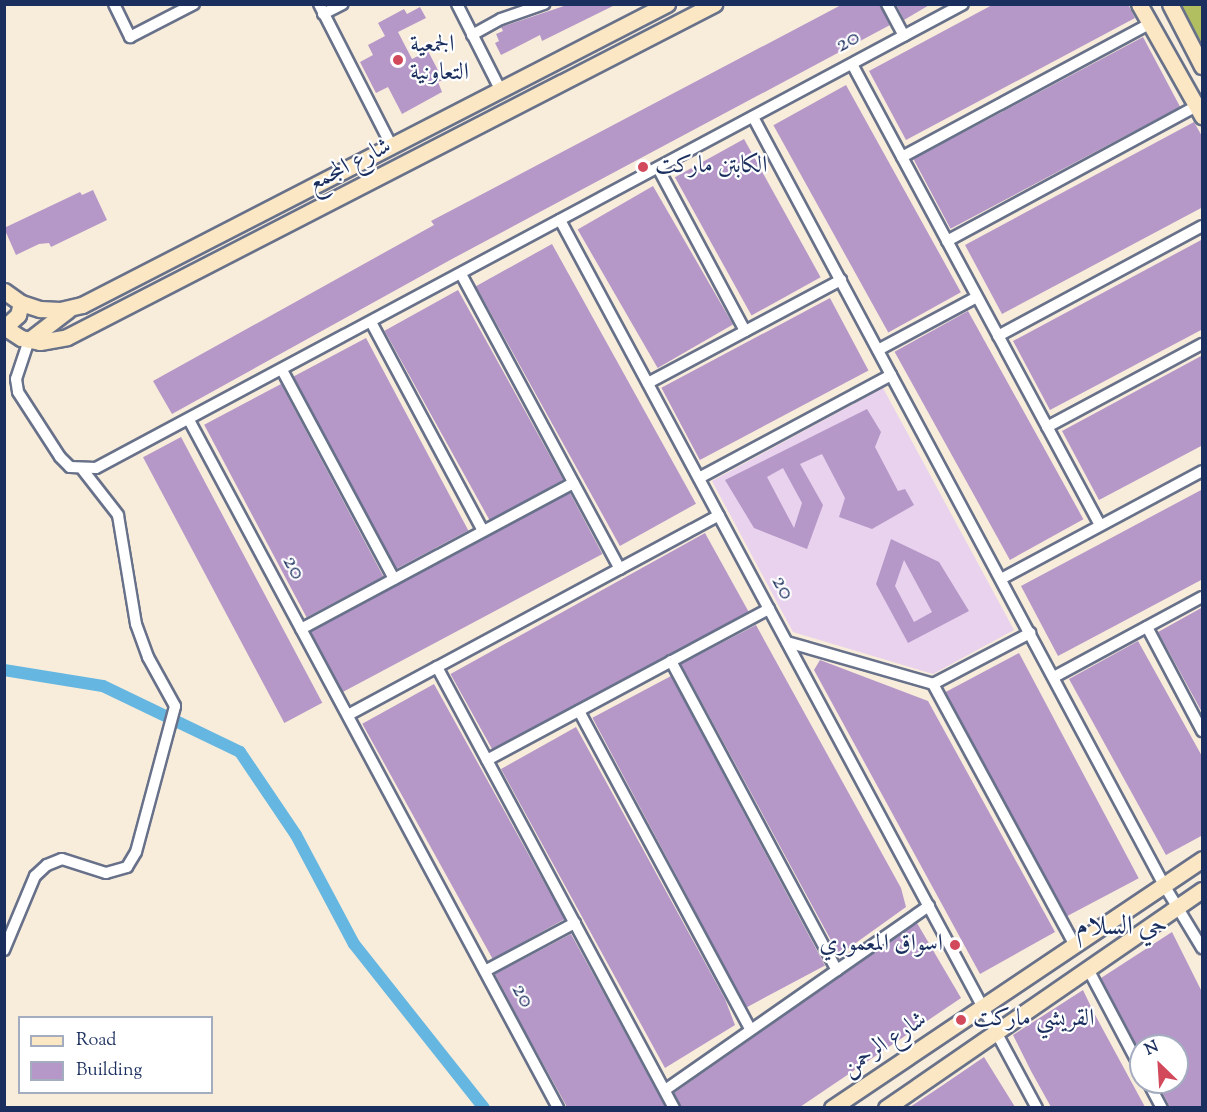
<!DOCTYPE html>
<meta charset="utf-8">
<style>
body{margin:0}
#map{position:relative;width:1207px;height:1112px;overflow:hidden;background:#f8ecdb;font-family:"Sorts Mill Goudy",Amiri,serif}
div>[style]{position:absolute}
.built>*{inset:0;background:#e8d2ee}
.green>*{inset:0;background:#b1bf61}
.canal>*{height:12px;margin:-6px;padding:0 6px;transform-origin:6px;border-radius:6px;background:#65b7e1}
.building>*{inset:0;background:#b598c8;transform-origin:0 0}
.roads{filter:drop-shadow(2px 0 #68718a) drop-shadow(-2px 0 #68718a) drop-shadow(0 2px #68718a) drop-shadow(0 -2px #68718a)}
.street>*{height:10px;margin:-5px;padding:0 5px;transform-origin:5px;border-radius:5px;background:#fff}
.secondary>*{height:15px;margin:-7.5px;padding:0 7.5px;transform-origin:7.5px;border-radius:7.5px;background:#fbe7c3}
.dots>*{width:16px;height:16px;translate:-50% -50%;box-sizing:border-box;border:3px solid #fff;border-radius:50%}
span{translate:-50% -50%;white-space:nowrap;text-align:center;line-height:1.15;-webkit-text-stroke:4.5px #fff;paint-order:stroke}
.street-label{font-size:24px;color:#1b2f5e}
.poi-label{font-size:24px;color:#1b2f5e}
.left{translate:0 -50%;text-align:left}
.right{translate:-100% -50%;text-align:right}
.quarter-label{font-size:27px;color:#1b2f5e}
.frame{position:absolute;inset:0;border:6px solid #1b2f5e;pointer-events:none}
.legend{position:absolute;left:18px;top:1016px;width:195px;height:78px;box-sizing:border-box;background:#fff;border:2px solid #a4acbf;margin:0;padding:8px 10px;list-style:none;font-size:18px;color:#1b2f5e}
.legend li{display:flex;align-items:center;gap:12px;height:30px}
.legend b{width:30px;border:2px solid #a4acbf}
.north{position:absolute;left:1129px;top:1034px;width:60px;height:60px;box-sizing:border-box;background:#fff;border:2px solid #a4acbf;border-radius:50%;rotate:335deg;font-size:16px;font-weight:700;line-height:24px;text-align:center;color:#1b2f5e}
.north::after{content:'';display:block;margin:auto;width:21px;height:27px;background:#d1495b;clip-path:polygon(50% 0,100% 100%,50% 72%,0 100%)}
</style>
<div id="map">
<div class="built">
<i style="clip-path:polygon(883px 388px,1014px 630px,933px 674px,793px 632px,712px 481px)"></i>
</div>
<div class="green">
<i style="clip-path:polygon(1179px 5px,1202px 5px,1202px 47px)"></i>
</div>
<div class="canal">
<i style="left:4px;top:670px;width:100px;rotate:9.2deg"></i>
<i style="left:103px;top:686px;width:152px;rotate:25.7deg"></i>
<i style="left:240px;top:752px;width:100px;rotate:56deg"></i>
<i style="left:296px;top:835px;width:123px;rotate:62deg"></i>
<i style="left:354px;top:944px;width:209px;rotate:51.6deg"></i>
</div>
<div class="building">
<i style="clip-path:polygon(570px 4px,617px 4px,542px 41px,540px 35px,501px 55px,495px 43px,499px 41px,496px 34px,503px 31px,501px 27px)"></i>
<i style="clip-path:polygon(843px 4px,880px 4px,890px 25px,452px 259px,172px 414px,153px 381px,434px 225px,431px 221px)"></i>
<i style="clip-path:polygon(896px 4px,931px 4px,904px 20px)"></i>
<i style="clip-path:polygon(994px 4px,1128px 4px,1135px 18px,906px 140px,869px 71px)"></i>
<i style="clip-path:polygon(420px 7px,426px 18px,398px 32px,412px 59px,428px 51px,443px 80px,438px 82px,442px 92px,402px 114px,388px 87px,376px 93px,360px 62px,373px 55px,368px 45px,385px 36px,378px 23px,404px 9px,407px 14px)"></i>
<i style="left:1143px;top:37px;width:79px;height:260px;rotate:62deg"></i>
<i style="left:846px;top:85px;width:237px;height:83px;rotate:61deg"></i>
<i style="clip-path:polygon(1194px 122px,1203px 138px,1203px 207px,1002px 314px,965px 245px)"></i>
<i style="left:744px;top:139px;width:158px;height:79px;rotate:61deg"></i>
<i style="left:653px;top:186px;width:160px;height:87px;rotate:60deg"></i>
<i style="clip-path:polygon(93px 190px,107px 220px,51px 247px,49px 243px,39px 244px,16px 255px,4px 228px,80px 192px,82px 195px)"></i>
<i style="clip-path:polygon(1203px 239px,1203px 329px,1050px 410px,1013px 341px)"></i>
<i style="left:552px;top:244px;width:297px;height:87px;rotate:61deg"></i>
<i style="left:458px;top:290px;width:217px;height:84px;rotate:61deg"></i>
<i style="left:830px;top:298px;width:82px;height:191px;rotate:62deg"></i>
<i style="left:968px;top:311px;width:238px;height:84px;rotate:61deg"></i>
<i style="left:366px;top:338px;width:218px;height:82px;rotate:62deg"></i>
<i style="clip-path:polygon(1203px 355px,1203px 445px,1099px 500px,1062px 431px)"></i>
<i style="left:281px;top:384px;width:218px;height:87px;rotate:62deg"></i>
<i style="clip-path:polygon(evenodd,867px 409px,881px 432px,875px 447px,898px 491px,905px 489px,914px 505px,872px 529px,839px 517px,845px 498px,822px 454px,800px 464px,823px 505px,807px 549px,754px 528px,725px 480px,867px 409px,783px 468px,802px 503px,794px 528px,767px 477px,783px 468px)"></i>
<i style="left:181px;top:437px;width:301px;height:43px;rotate:62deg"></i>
<i style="clip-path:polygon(1203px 489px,1203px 579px,1058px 656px,1021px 586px)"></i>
<i style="left:570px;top:493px;width:69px;height:294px;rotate:62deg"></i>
<i style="left:705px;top:533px;width:90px;height:291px;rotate:61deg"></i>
<i style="clip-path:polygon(evenodd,891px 539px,939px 562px,969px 611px,908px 643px,876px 584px,891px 539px,904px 560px,932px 612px,914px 622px,895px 586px,904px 560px)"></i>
<i style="clip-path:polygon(1203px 607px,1203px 714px,1158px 632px)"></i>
<i style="clip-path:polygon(756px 625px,901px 888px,906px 907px,839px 955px,681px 664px)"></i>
<i style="clip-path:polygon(1138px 641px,1203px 758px,1203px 835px,1166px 855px,1069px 679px)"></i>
<i style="left:1019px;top:653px;width:255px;height:83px;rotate:62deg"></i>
<i style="clip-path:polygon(820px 660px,928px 701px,1055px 932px,980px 974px,814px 670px)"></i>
<i style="left:671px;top:676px;width:328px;height:89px;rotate:62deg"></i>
<i style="left:434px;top:684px;width:269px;height:82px;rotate:61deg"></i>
<i style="clip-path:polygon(576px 727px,725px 999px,735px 1025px,665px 1068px,501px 769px)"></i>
<i style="clip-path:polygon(917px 923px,961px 998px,800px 1107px,681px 1107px,674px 1093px)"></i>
<i style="clip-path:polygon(1172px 932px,1203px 994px,1203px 1107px,1170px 1107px,1157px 1082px,1177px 1082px,1177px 1046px,1137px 1046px,1101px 978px)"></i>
<i style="clip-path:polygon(571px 934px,610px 1005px,665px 1107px,567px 1107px,525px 1031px,495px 974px)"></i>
<i style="clip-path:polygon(1083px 990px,1094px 1013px,1145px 1107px,1051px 1107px,1031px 1071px,1013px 1035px)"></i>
<i style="clip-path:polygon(984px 1057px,1015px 1107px,910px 1107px,943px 1085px)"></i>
</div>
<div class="roads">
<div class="street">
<i style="left:114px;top:4px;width:37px;rotate:64deg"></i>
<i style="left:130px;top:37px;width:72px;rotate:-27.3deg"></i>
<i style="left:319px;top:4px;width:158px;rotate:62.9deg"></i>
<i style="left:457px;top:4px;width:95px;rotate:63.2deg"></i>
<i style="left:887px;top:4px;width:36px;rotate:62deg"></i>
<i style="left:323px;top:14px;width:22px;rotate:-27deg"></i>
<i style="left:472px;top:35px;width:33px;rotate:-29deg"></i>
<i style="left:501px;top:19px;width:46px;rotate:-19.2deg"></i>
<i style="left:852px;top:64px;width:523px;rotate:61.72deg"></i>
<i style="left:753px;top:117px;width:871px;rotate:61.85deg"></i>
<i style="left:1164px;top:885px;width:74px;rotate:58.9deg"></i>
<i style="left:902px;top:157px;width:281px;rotate:-28.3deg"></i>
<i style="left:658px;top:168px;width:185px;rotate:61.9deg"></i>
<i style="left:560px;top:220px;width:1008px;rotate:61.76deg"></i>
<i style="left:947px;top:241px;width:284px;rotate:-28.4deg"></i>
<i style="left:461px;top:274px;width:335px;rotate:61.7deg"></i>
<i style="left:371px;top:322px;width:237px;rotate:61.8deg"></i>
<i style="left:998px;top:336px;width:232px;rotate:-28.3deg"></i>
<i style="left:29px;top:340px;width:41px;rotate:108.4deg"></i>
<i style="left:16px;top:379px;width:13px;rotate:81deg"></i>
<i style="left:18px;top:392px;width:77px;rotate:57.1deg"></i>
<i style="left:60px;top:457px;width:14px;rotate:45deg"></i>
<i style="left:70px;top:467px;width:26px;rotate:2deg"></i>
<i style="left:96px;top:468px;width:983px;rotate:-28.15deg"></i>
<i style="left:878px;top:350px;width:112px;rotate:-28.2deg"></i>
<i style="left:282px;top:370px;width:237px;rotate:61.8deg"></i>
<i style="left:648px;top:383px;width:219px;rotate:-28.1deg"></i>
<i style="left:189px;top:420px;width:781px;rotate:61.79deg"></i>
<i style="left:1047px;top:427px;width:176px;rotate:-28.2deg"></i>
<i style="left:699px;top:478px;width:218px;rotate:-28.2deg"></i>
<i style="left:1001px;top:579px;width:228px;rotate:-28.2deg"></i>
<i style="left:1147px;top:627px;width:118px;rotate:62.1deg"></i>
<i style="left:301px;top:629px;width:309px;rotate:-28.2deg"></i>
<i style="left:787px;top:642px;width:152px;rotate:16deg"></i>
<i style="left:933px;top:684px;width:110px;rotate:-27.7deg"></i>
<i style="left:671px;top:661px;width:351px;rotate:61.8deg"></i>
<i style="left:437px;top:667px;width:501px;rotate:61.75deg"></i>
<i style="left:1054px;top:677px;width:168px;rotate:-28.4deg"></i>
<i style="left:933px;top:684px;width:297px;rotate:61.5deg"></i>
<i style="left:579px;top:711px;width:361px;rotate:61.7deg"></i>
<i style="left:348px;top:715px;width:421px;rotate:-28.3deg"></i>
<i style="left:487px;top:760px;width:320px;rotate:-28.2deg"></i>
<i style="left:4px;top:950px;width:80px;rotate:-67.3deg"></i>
<i style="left:35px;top:876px;width:16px;rotate:-43deg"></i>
<i style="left:47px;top:865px;width:16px;rotate:-22deg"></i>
<i style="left:62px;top:859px;width:46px;rotate:17.7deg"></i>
<i style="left:106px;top:873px;width:22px;rotate:-16deg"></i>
<i style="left:127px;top:867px;width:17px;rotate:-59deg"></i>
<i style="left:136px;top:852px;width:151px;rotate:-75deg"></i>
<i style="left:175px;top:706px;width:56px;rotate:-118.9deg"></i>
<i style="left:148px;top:657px;width:35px;rotate:-110deg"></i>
<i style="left:136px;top:624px;width:110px;rotate:-99.4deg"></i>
<i style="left:118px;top:515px;width:57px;rotate:-127.9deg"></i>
<i style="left:1088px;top:969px;width:113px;rotate:62.1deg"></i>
<i style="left:485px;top:971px;width:102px;rotate:-28.1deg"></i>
<i style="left:1148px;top:1082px;width:30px;rotate:62deg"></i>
<i style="left:665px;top:1090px;width:322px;rotate:-34.9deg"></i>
</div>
<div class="secondary">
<i style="left:1139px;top:4px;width:129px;rotate:60.6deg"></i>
<i style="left:1170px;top:4px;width:70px;rotate:62.7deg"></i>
<i style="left:4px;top:291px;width:21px;rotate:35deg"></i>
<i style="left:21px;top:303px;width:20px;rotate:18deg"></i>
<i style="left:40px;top:309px;width:20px;rotate:3deg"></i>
<i style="left:60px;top:310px;width:23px;rotate:-13deg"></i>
<i style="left:82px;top:305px;width:658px;rotate:-27.23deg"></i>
<i style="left:4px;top:327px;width:20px;rotate:33deg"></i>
<i style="left:21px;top:338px;width:19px;rotate:12deg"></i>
<i style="left:40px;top:342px;width:27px;rotate:-10deg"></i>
<i style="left:67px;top:337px;width:728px;rotate:-27.23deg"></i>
<i style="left:5px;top:327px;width:18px;rotate:-43deg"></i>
<i style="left:18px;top:315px;width:12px;rotate:-76deg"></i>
<i style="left:29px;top:340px;width:49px;rotate:-37.6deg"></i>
<i style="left:832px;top:1108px;width:446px;rotate:-33.9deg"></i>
<i style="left:886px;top:1108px;width:384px;rotate:-34.6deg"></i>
</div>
</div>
<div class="dots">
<i style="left:398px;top:60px;background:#d1495b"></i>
<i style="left:643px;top:167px;background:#d1495b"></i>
<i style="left:955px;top:945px;background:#d1495b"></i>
<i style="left:961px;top:1020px;background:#d1495b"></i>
</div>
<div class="street-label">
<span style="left:848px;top:42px;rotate:-28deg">20</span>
<span style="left:350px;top:166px;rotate:-27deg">شارع المجمع</span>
<span style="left:293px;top:568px;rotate:62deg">20</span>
<span style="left:782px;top:588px;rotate:62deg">20</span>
<span style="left:522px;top:996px;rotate:62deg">20</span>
<span style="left:885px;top:1045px;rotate:-34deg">شارع الرحمن</span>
</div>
<div class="poi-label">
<span class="left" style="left:410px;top:60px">الجمعية<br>التعاونية</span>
<span class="left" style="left:655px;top:167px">الكابتن ماركت</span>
<span class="right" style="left:943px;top:945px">اسواق المعموري</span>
<span class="left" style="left:973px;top:1020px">القريشي ماركت</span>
</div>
<div class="quarter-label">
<span style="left:1122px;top:928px">حي السلام</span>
</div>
<div class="frame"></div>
<ul class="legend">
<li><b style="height:8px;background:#fbe7c3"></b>Road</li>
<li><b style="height:16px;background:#b598c8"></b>Building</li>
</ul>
<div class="north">N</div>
</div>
